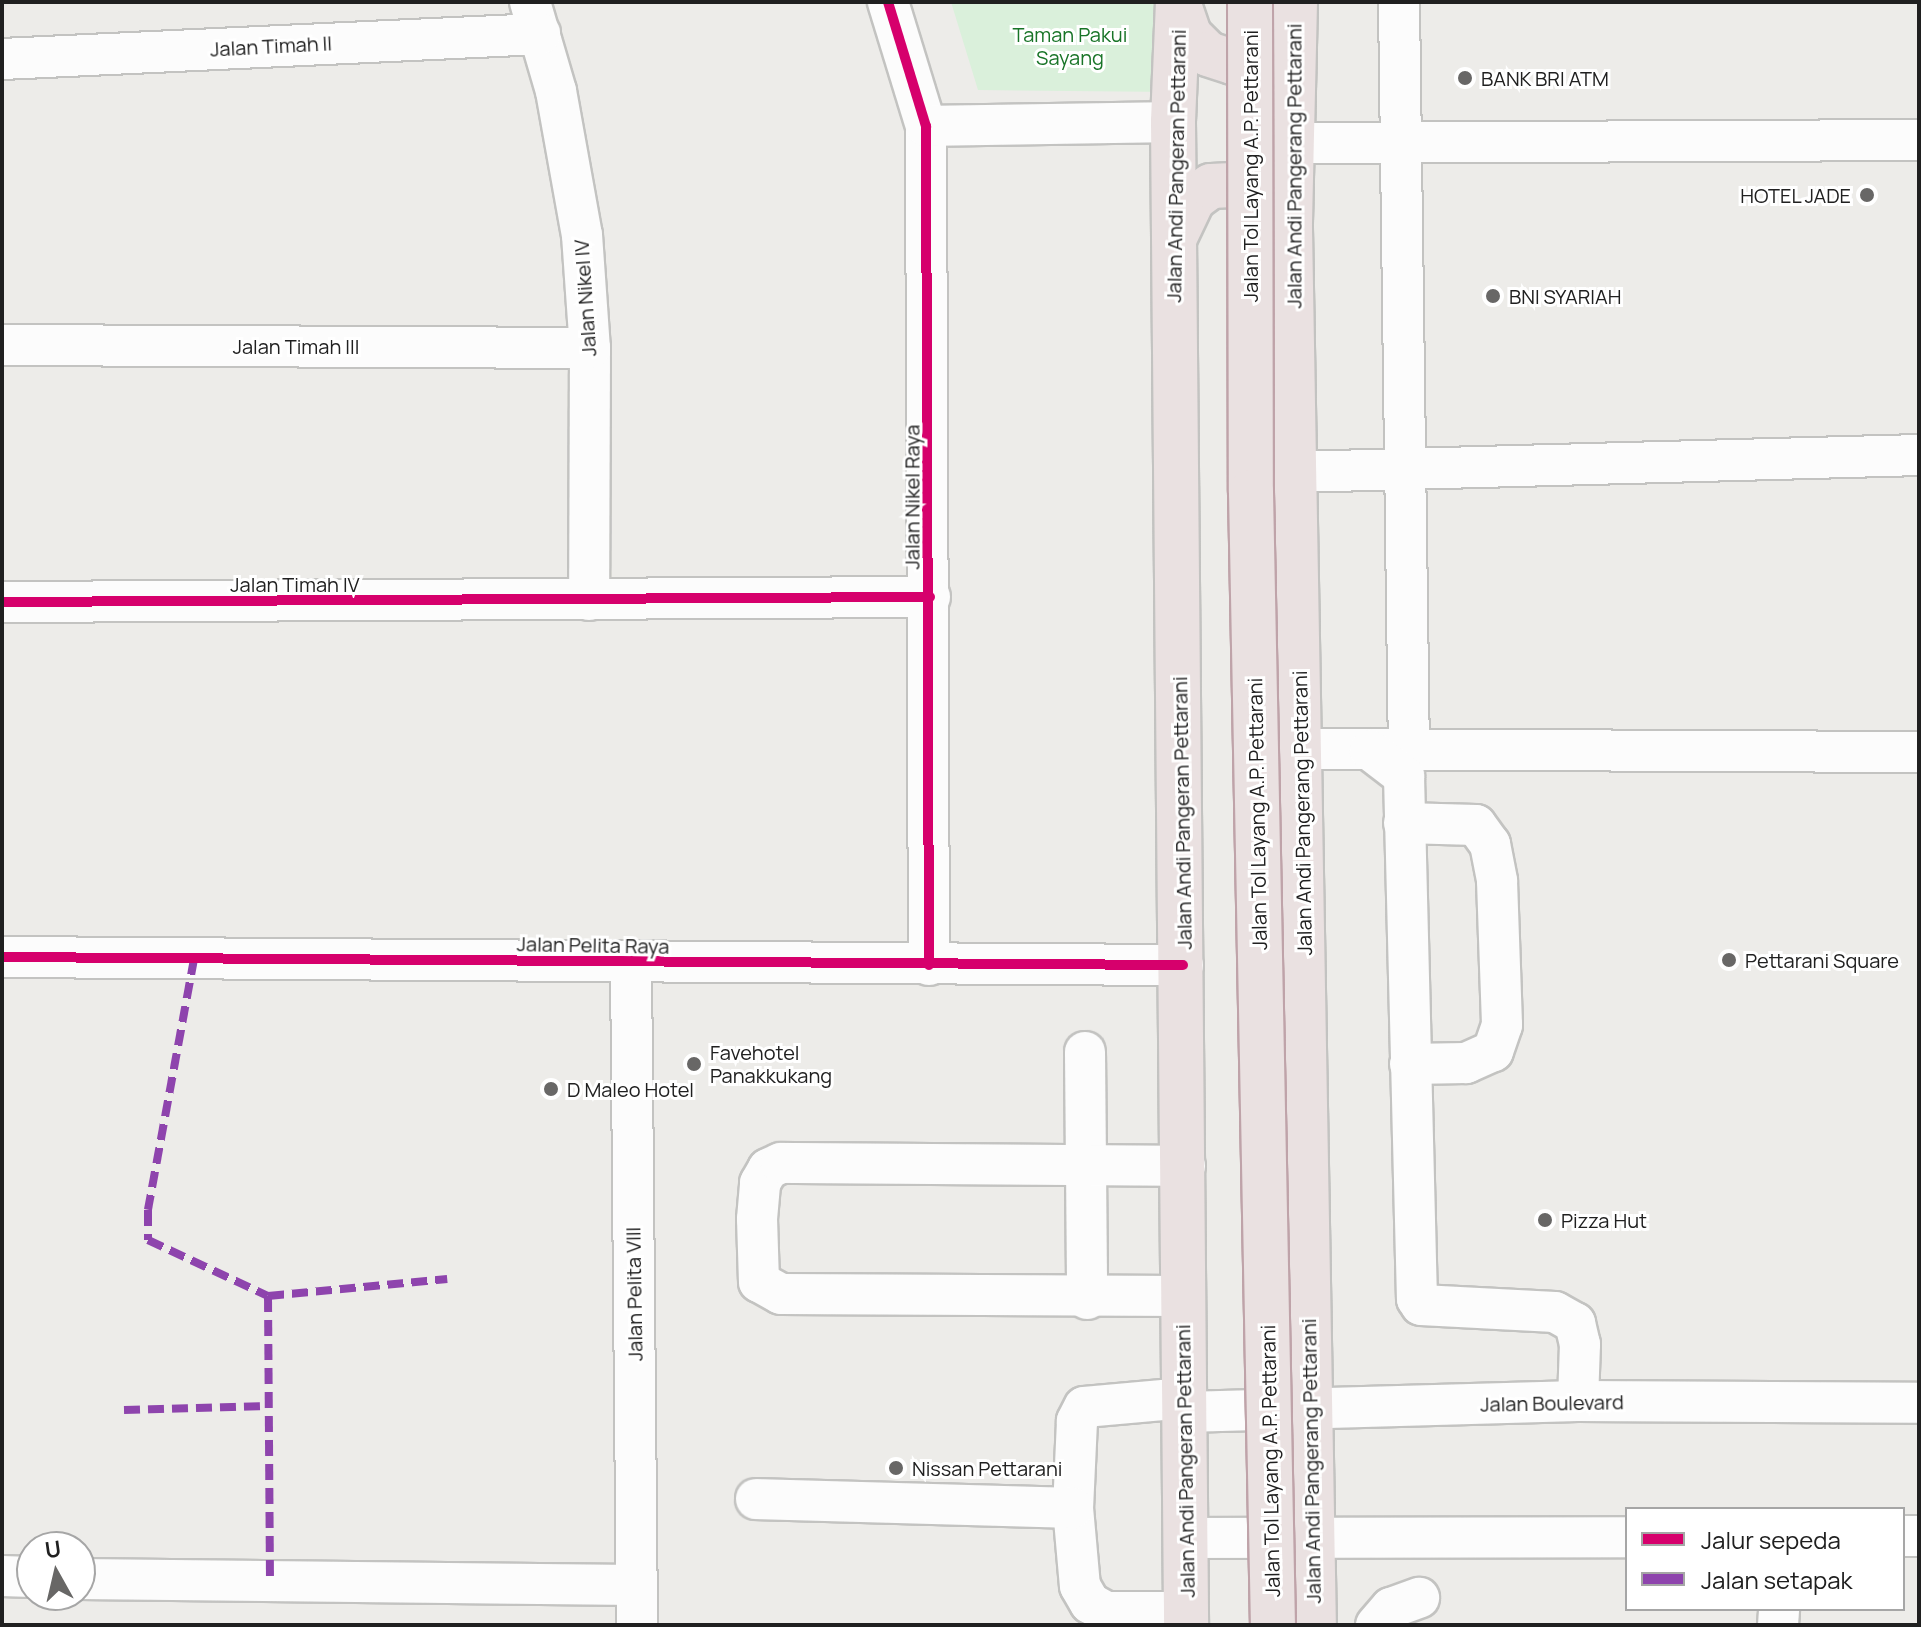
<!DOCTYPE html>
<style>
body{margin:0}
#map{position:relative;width:1921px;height:1627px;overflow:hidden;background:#edece9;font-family:Manrope,sans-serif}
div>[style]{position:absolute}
.park>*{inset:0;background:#daf0db}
.roads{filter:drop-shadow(2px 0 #c3c3c1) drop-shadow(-2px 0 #c3c3c1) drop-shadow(0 2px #c3c3c1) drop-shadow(0 -2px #c3c3c1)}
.minor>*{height:40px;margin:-20px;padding:0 20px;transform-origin:20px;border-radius:20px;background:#fcfcfc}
.highway>*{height:44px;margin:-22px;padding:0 22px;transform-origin:22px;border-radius:22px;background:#eae1e1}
.bridges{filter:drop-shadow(2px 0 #bfa3a9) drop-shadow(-2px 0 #bfa3a9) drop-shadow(0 2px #bfa3a9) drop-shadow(0 -2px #bfa3a9)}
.highway-bridge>*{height:44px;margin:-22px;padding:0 22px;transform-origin:22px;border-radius:22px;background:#eae1e1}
.quiet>*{height:8px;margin-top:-4px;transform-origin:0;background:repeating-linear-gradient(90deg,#8e44ad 0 16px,transparent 0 24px)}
.cycleway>*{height:10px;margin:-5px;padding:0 5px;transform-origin:5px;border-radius:5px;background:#d6006c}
.dots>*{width:22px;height:22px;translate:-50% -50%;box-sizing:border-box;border:4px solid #fff;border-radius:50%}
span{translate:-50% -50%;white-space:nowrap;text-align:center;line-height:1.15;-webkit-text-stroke:6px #fff;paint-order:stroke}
.park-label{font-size:20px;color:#187427}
.street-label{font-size:20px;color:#202020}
.poi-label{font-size:20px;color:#202020}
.left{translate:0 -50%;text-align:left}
.right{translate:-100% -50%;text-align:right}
.frame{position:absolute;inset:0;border:4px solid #202020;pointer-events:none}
.legend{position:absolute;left:1625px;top:1507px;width:280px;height:104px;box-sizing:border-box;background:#fff;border:2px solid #a6a6a6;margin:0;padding:10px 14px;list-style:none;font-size:24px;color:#202020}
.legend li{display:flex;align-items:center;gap:16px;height:40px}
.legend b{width:40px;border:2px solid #a6a6a6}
.north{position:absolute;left:16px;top:1531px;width:80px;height:80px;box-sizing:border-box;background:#fff;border:2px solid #a6a6a6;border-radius:50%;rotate:352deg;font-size:22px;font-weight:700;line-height:32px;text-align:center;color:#202020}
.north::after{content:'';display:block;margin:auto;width:28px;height:36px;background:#686766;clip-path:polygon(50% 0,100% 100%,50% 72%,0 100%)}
</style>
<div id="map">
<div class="park">
<i style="clip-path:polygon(951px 2px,1175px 2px,1174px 92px,978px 90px)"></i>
</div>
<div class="roads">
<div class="minor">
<i style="left:530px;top:2px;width:93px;rotate:73.7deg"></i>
<i style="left:556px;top:91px;width:146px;rotate:79.8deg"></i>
<i style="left:582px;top:235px;width:113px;rotate:86deg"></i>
<i style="left:590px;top:348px;width:252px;rotate:90.2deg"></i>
<i style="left:888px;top:2px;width:130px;rotate:73deg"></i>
<i style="left:926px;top:126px;width:839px;rotate:89.8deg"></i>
<i style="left:1399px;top:2px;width:749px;rotate:89.24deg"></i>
<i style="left:2px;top:59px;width:539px;rotate:-2.66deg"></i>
<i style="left:926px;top:126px;width:247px;rotate:-0.9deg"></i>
<i style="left:1292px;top:143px;width:627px;rotate:-0.27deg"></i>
<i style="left:2px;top:345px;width:588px;rotate:0.29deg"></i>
<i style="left:1296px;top:472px;width:623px;rotate:-1.56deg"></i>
<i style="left:2px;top:602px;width:928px;rotate:-0.31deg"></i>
<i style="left:1302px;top:749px;width:617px;rotate:0.28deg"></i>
<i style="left:1370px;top:750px;width:43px;rotate:37.4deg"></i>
<i style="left:1404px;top:776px;width:523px;rotate:88.58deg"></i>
<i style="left:1417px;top:1299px;width:7px;rotate:56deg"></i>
<i style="left:1421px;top:1305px;width:134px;rotate:3deg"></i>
<i style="left:1555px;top:1312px;width:23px;rotate:29deg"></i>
<i style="left:1575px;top:1323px;width:22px;rotate:77deg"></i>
<i style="left:1580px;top:1344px;width:57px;rotate:92deg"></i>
<i style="left:1404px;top:823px;width:72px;rotate:1.6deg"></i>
<i style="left:1476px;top:825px;width:24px;rotate:54deg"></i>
<i style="left:1490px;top:844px;width:38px;rotate:79deg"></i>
<i style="left:1497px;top:881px;width:144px;rotate:88deg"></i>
<i style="left:1502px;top:1025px;width:28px;rotate:109deg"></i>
<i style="left:1493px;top:1051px;width:30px;rotate:156deg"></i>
<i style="left:1466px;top:1063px;width:56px;rotate:179deg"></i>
<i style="left:2px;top:957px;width:1181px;rotate:0.39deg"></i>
<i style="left:631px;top:963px;width:662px;rotate:89.48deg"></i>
<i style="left:1085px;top:1052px;width:247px;rotate:89.5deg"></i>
<i style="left:1183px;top:1296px;width:402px;rotate:-179.7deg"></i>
<i style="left:781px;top:1294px;width:25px;rotate:-151deg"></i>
<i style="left:759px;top:1282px;width:63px;rotate:-91.8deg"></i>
<i style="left:757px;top:1219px;width:36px;rotate:-85deg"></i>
<i style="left:760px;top:1183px;width:16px;rotate:-60deg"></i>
<i style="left:768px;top:1169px;width:14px;rotate:-25deg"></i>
<i style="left:781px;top:1163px;width:404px;rotate:0.4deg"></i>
<i style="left:1185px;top:1398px;width:101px;rotate:174.9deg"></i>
<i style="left:1084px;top:1407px;width:16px;rotate:117deg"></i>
<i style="left:1077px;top:1421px;width:87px;rotate:92.6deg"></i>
<i style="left:1073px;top:1508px;width:78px;rotate:84.9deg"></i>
<i style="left:1080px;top:1586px;width:20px;rotate:60deg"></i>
<i style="left:1090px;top:1603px;width:18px;rotate:29deg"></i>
<i style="left:1106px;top:1612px;width:80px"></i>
<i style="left:1185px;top:1412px;width:393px;rotate:-1.6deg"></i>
<i style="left:1578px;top:1401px;width:341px;rotate:0.3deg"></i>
<i style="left:756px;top:1499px;width:317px;rotate:1.6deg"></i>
<i style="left:1903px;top:1536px;width:16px"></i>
<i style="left:1187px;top:1538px;width:440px;rotate:-0.1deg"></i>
<i style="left:2px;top:1576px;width:30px;rotate:2deg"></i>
<i style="left:80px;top:1579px;width:557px;rotate:0.62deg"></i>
<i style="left:1376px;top:1625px;width:23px;rotate:-49deg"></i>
<i style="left:1391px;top:1608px;width:30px;rotate:-20deg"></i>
<i style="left:1778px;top:1625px;width:16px;rotate:-86deg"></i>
</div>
<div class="highway">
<i style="left:1178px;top:2px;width:120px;rotate:92.4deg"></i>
<i style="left:1173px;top:122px;width:1503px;rotate:89.5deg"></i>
<i style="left:1178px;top:2px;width:36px;rotate:71deg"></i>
<i style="left:1190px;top:36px;width:25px;rotate:45deg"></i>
<i style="left:1208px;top:54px;width:26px;rotate:18deg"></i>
<i style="left:1233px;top:62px;width:32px;rotate:-13deg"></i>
<i style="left:1264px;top:55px;width:23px;rotate:-50deg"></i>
<i style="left:1295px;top:2px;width:227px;rotate:91.3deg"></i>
<i style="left:1290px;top:229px;width:1396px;rotate:89.02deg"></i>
<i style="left:1174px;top:239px;width:44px;rotate:-64.6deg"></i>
<i style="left:1193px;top:199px;width:22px;rotate:-36deg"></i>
<i style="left:1211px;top:186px;width:43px;rotate:-2.7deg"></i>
<i style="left:1254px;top:184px;width:32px;rotate:44deg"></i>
</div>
</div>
<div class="bridges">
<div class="highway-bridge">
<i style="left:1250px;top:2px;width:490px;rotate:89.9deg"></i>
<i style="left:1251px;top:492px;width:1133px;rotate:88.89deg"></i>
</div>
</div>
<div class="quiet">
<i style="left:194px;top:959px;width:255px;rotate:100.4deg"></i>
<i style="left:148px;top:1210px;width:30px;rotate:90deg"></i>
<i style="left:148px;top:1240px;width:132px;rotate:25deg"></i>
<i style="left:268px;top:1296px;width:180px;rotate:-5.4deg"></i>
<i style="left:268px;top:1296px;width:287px;rotate:89.6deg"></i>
<i style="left:124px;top:1410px;width:144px;rotate:-1.6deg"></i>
</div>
<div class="cycleway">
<i style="left:888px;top:2px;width:130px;rotate:73deg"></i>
<i style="left:926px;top:126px;width:839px;rotate:89.8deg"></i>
<i style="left:2px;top:602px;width:928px;rotate:-0.31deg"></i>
<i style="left:2px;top:957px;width:1181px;rotate:0.39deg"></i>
</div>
<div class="dots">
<i style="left:1465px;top:78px;background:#686766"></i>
<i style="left:1867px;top:195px;background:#686766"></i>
<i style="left:1493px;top:296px;background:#686766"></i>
<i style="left:1729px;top:960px;background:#686766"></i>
<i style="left:694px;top:1064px;background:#686766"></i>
<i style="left:551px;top:1089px;background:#686766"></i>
<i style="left:1545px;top:1220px;background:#686766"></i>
<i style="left:896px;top:1468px;background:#686766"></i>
</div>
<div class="park-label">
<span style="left:1070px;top:46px">Taman Pakui<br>Sayang</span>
</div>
<div class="street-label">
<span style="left:271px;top:46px;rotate:-3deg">Jalan Timah II</span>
<span style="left:1176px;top:166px;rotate:-89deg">Jalan Andi Pangeran Pettarani</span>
<span style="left:1250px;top:166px;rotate:-90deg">Jalan Tol Layang A.P. Pettarani</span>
<span style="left:1294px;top:166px;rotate:-90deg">Jalan Andi Pangerang Pettarani</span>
<span style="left:585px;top:298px;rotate:-94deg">Jalan Nikel IV</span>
<span style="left:296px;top:346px">Jalan Timah III</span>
<span style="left:912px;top:497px;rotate:-90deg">Jalan Nikel Raya</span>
<span style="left:295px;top:584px">Jalan Timah IV</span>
<span style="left:1182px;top:813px;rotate:-91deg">Jalan Andi Pangeran Pettarani</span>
<span style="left:1302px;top:813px;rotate:-91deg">Jalan Andi Pangerang Pettarani</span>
<span style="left:1257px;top:814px;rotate:-91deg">Jalan Tol Layang A.P. Pettarani</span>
<span style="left:593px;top:945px;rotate:1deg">Jalan Pelita Raya</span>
<span style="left:634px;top:1294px;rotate:-91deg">Jalan Pelita VIII</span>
<span style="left:1552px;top:1403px;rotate:-1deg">Jalan Boulevard</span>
<span style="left:1185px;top:1461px;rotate:-91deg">Jalan Andi Pangeran Pettarani</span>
<span style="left:1270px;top:1461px;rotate:-91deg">Jalan Tol Layang A.P. Pettarani</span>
<span style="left:1311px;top:1461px;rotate:-91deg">Jalan Andi Pangerang Pettarani</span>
</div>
<div class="poi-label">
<span class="left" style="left:1481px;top:78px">BANK BRI ATM</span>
<span class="right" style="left:1851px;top:195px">HOTEL JADE</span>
<span class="left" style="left:1509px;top:296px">BNI SYARIAH</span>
<span class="left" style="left:1745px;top:960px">Pettarani Square</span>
<span class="left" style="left:710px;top:1064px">Favehotel<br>Panakkukang</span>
<span class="left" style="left:567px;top:1089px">D Maleo Hotel</span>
<span class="left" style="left:1561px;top:1220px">Pizza Hut</span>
<span class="left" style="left:912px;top:1468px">Nissan Pettarani</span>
</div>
<div class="frame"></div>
<ul class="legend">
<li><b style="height:10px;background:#d6006c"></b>Jalur sepeda</li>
<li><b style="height:10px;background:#8e44ad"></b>Jalan setapak</li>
</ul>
<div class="north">U</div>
</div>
